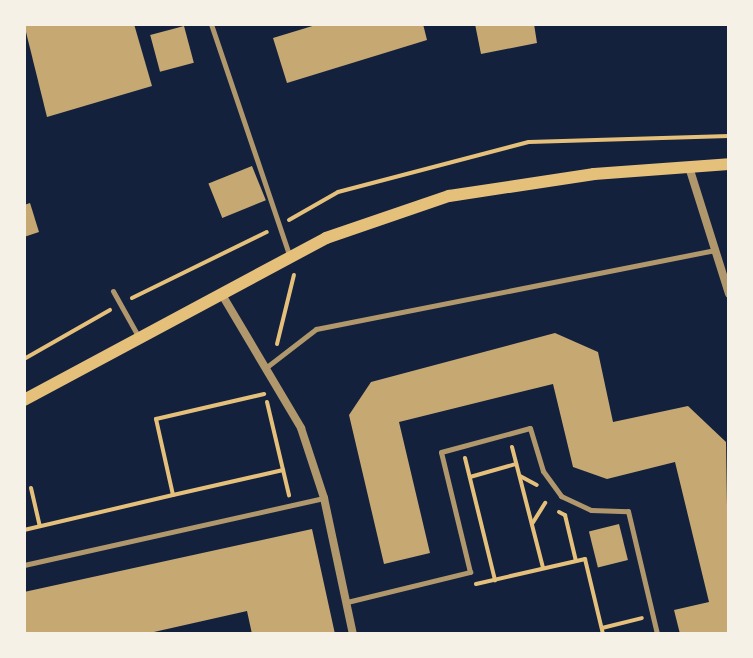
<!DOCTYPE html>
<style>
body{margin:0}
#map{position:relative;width:753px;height:658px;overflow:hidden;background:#14213d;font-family:Merriweather,serif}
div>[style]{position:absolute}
.building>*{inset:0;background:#c6a872;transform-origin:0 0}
.path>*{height:4px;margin:-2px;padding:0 2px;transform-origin:2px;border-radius:2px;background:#e5c07b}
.service>*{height:5px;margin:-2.5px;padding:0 2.5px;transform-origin:2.5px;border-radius:2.5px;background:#b1986c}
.minor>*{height:8px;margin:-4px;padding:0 4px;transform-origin:4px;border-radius:4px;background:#b1986c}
.secondary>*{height:12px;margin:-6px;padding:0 6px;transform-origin:6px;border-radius:6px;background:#e5c07b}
span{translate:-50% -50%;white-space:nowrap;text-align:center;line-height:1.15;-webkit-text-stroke:7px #f6f1e7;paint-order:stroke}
.frame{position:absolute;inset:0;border:26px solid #f6f1e7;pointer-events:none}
</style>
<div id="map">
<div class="building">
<i style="clip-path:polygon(24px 24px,134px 24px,152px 86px,47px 117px)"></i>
<i style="clip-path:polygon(319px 24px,423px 24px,427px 40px,287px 83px,273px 38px)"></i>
<i style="clip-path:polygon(475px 24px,534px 24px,537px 43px,481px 54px)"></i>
<i style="left:184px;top:26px;width:38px;height:35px;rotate:75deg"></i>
<i style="left:252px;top:166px;width:37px;height:47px;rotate:68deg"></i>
<i style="clip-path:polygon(30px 203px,39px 232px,24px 237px,24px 205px)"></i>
<i style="clip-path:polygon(555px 333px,598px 352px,613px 422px,688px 406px,726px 442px,729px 634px,680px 634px,674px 610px,709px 602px,675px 462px,607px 479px,573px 467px,553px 384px,399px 422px,430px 553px,384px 564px,349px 415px,371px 382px)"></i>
<i style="left:619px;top:524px;width:37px;height:31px;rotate:76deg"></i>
<i style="clip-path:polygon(312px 529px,335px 634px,252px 634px,247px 611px,145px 634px,24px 634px,24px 592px)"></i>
</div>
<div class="path">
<i style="left:289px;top:220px;width:56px;rotate:-29.7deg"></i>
<i style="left:338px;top:192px;width:197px;rotate:-14.7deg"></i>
<i style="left:529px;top:142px;width:200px;rotate:-1.7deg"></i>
<i style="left:132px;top:298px;width:150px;rotate:-26.1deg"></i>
<i style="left:277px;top:344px;width:71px;rotate:-76.2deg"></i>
<i style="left:24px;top:359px;width:99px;rotate:-29.7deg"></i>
<i style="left:267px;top:402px;width:96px;rotate:76.7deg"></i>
<i style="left:512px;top:447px;width:125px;rotate:75.6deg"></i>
<i style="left:465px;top:458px;width:126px;rotate:76.2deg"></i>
<i style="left:520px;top:476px;width:19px;rotate:28deg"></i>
<i style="left:470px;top:477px;width:48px;rotate:-15.8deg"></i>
<i style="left:31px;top:488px;width:39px;rotate:77deg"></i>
<i style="left:173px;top:495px;width:113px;rotate:-12.8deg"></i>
<i style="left:559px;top:512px;width:7px;rotate:27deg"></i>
<i style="left:565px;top:515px;width:47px;rotate:76.6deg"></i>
<i style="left:532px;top:524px;width:25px;rotate:-58deg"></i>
<i style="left:24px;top:530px;width:153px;rotate:-13.2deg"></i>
<i style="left:173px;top:495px;width:78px;rotate:-102.6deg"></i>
<i style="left:156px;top:419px;width:111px;rotate:-13deg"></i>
<i style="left:476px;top:584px;width:112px;rotate:-12.9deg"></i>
<i style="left:585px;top:559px;width:77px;rotate:76.5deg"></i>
<i style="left:602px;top:628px;width:41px;rotate:-14deg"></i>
</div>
<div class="service">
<i style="left:211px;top:24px;width:246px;rotate:71.3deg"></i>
<i style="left:113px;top:291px;width:51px;rotate:60.9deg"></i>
<i style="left:268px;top:366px;width:61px;rotate:-37.6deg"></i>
<i style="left:316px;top:329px;width:407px;rotate:-11.2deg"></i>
<i style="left:24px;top:565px;width:306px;rotate:-12.6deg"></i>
<i style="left:347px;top:602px;width:127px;rotate:-13.7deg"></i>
<i style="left:470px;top:572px;width:123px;rotate:-103.6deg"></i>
<i style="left:441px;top:452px;width:92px;rotate:-15.1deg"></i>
<i style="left:530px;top:428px;width:45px;rotate:73.2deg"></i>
<i style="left:543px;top:471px;width:31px;rotate:54deg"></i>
<i style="left:561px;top:496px;width:33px;rotate:25deg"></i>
<i style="left:591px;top:510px;width:37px;rotate:2deg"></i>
<i style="left:628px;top:511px;width:126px;rotate:76.7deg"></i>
</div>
<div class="minor">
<i style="left:689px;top:167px;width:133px;rotate:72.5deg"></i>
<i style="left:221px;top:293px;width:157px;rotate:59.3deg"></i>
<i style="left:301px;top:428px;width:74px;rotate:71.8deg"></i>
<i style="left:324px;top:498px;width:139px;rotate:78deg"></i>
</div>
<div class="secondary">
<i style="left:24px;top:400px;width:343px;rotate:-28.2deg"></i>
<i style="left:326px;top:238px;width:130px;rotate:-18.9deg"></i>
<i style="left:449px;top:196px;width:147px;rotate:-8.6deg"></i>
<i style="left:594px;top:174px;width:135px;rotate:-4.2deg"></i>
</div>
<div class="frame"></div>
</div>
